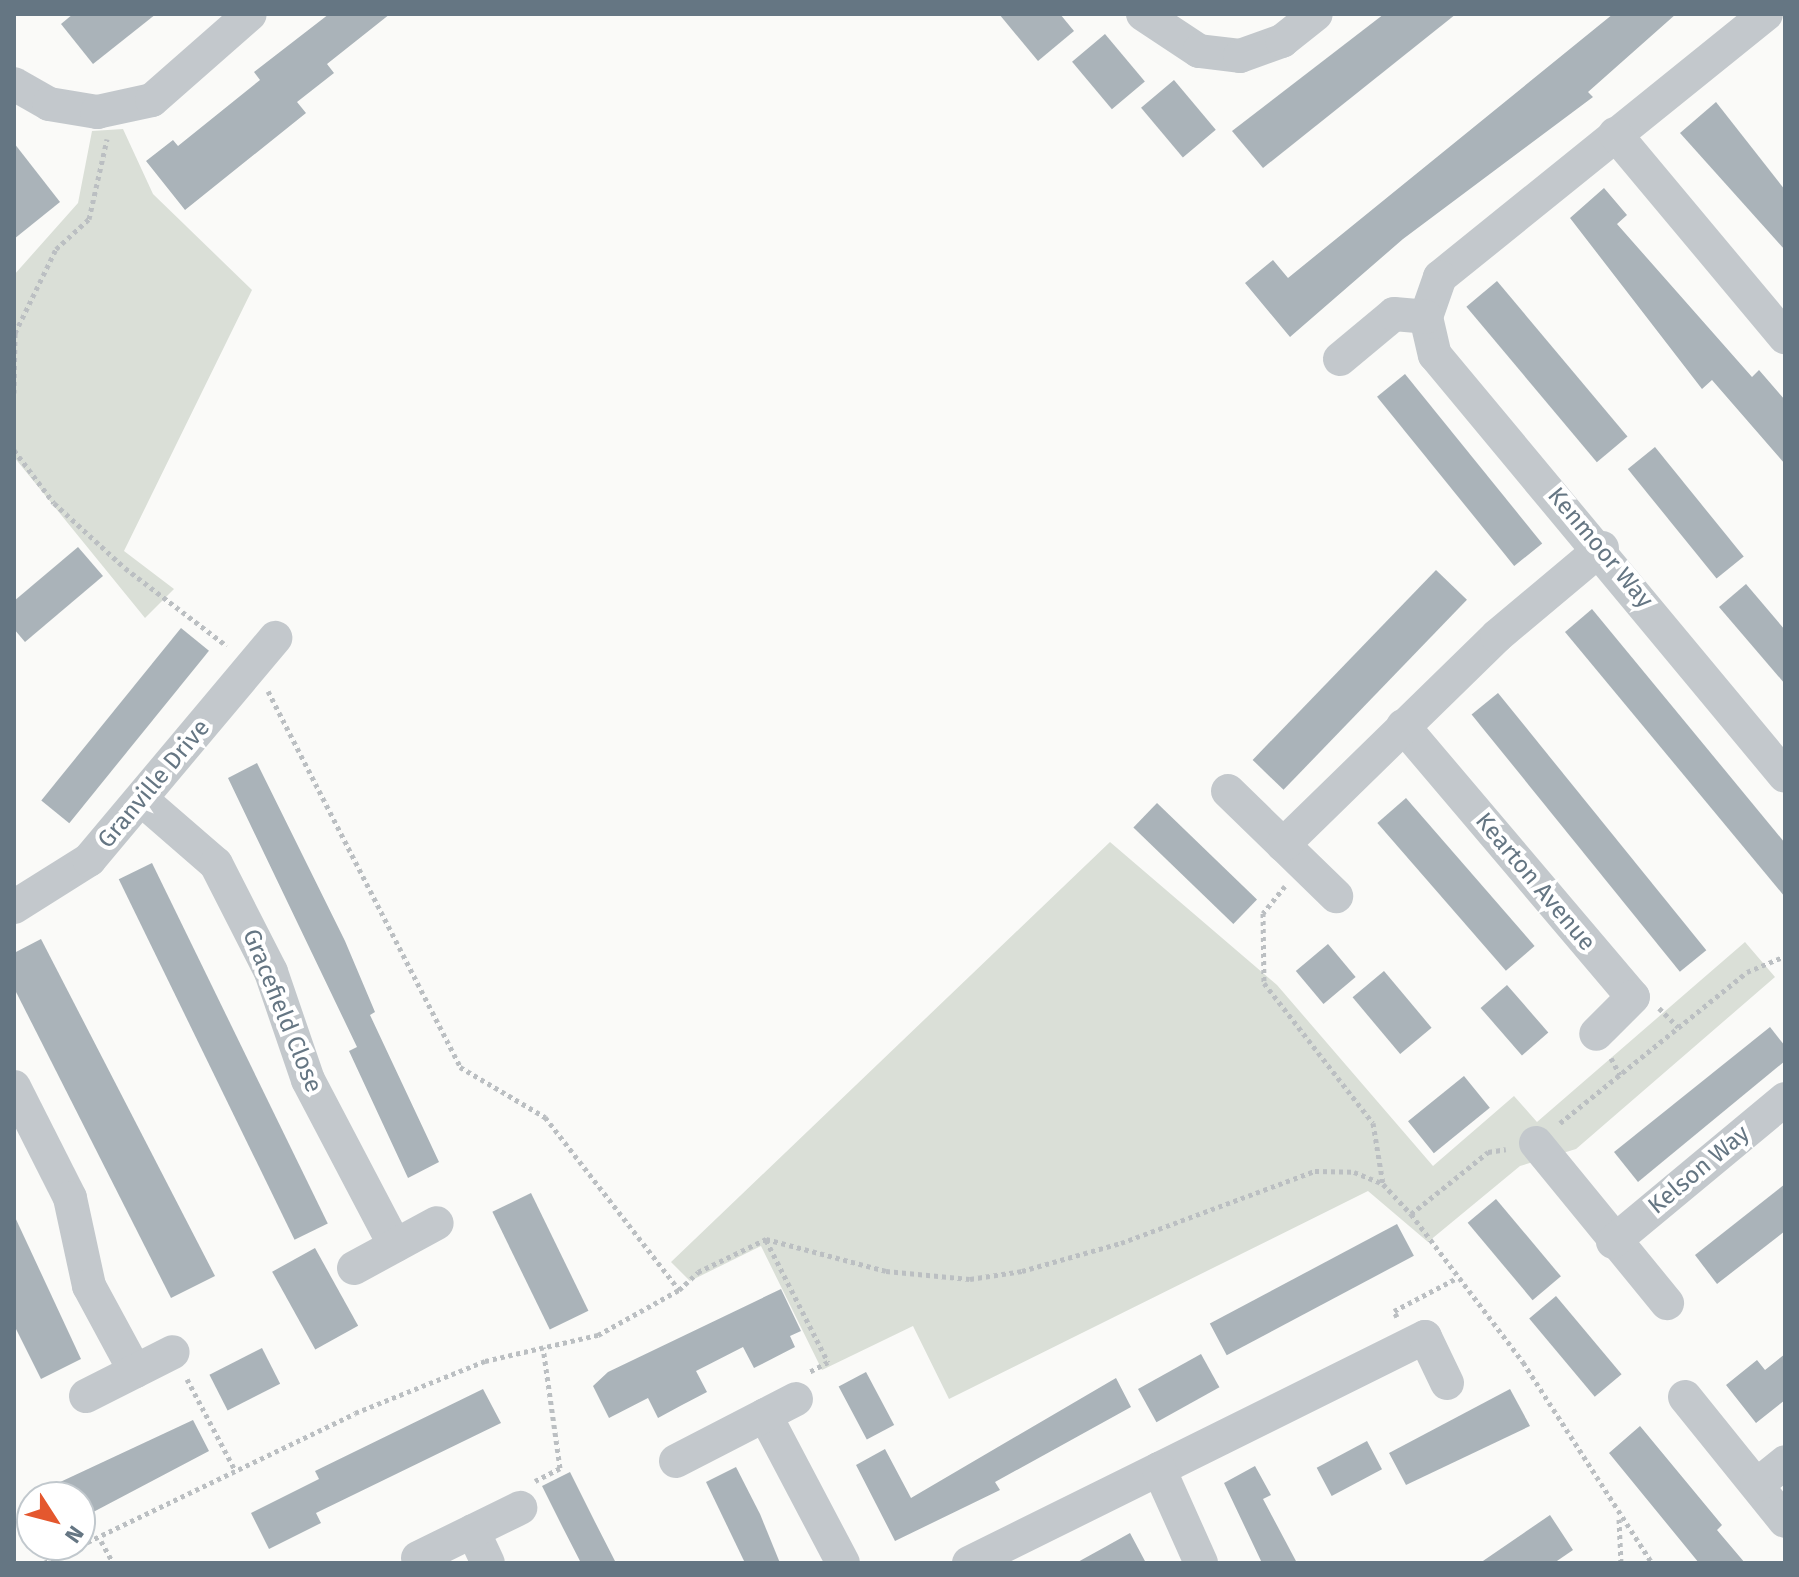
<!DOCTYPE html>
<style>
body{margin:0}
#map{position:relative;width:1799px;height:1577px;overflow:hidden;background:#fafaf8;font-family:"Fira Sans",sans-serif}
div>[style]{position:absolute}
.green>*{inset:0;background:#dadfd7}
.building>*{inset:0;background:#aab3b9;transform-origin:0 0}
.path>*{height:5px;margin-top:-2.5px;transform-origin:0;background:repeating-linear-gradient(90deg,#bbbfc2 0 4px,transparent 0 8px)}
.minor>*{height:34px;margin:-17px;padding:0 17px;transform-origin:17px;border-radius:17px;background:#c3c8cc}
span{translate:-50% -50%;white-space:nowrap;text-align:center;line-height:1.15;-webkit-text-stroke:8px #fff;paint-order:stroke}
.street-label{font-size:24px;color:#657683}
.frame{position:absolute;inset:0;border:16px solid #657683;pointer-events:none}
.north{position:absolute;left:16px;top:1481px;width:80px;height:80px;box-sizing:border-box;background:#fff;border:2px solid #c1c8cd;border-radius:50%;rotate:126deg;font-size:22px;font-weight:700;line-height:32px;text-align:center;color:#657683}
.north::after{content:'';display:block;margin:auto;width:28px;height:36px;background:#e4572e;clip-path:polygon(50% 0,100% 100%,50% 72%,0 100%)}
</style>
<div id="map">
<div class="green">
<i style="clip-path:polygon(123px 129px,153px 194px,252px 290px,124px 551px,174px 589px,145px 618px,14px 457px,14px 275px,78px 203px,92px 131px)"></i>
<i style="clip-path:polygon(1110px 842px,1277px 985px,1433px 1166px,1514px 1096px,1537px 1122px,1745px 942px,1775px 977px,1576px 1149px,1520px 1166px,1428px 1242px,1368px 1191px,949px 1399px,913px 1326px,822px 1370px,761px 1246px,690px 1281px,671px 1262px)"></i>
</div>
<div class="building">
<i style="clip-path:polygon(73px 14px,156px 14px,93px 64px,61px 24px)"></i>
<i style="clip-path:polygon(329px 14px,390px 14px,327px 64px,334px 73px,297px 102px,306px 113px,185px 210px,146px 161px,173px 140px,178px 146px,260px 80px,254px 72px)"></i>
<i style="clip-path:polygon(999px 14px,1060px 14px,1074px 31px,1038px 61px)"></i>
<i style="clip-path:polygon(1384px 14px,1456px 14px,1263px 168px,1232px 131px)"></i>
<i style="clip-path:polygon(1613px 14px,1676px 14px,1588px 92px,1593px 97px,1403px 239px,1290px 337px,1245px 283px,1273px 260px,1288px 278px)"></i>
<i style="left:1105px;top:34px;width:62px;height:43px;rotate:50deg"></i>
<i style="left:1174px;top:80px;width:65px;height:43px;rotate:50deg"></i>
<i style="clip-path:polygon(1716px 102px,1785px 190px,1785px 250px,1680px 133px)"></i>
<i style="clip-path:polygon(14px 143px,60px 202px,14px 239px)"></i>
<i style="clip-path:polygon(1604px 188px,1627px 215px,1617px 224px,1752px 377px,1759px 370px,1785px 400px,1785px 464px,1712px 380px,1702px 389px,1570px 218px)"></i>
<i style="left:1497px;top:281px;width:203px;height:40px;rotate:50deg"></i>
<i style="left:1405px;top:374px;width:218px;height:36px;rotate:51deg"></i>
<i style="left:1655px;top:447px;width:141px;height:35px;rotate:51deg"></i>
<i style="clip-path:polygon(78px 547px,103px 576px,25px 642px,14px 629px,14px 601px)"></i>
<i style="left:1436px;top:570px;width:43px;height:264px;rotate:44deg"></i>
<i style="clip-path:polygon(1746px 584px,1785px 630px,1785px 684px,1719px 607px)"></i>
<i style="clip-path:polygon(1592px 609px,1785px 843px,1785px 897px,1565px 632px)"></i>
<i style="left:181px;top:628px;width:36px;height:222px;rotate:39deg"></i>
<i style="left:1498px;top:693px;width:331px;height:34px;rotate:51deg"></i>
<i style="clip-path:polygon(257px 763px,345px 941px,375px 1012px,370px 1015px,439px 1162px,408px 1178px,349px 1051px,357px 1047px,228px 778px)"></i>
<i style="left:1406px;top:798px;width:196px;height:38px;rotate:49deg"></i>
<i style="left:1157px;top:803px;width:139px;height:34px;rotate:44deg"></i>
<i style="left:152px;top:863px;width:401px;height:37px;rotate:64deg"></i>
<i style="clip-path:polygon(41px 939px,215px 1276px,171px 1298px,14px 988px,14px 953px)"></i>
<i style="left:1328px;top:944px;width:43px;height:42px;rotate:50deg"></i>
<i style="left:1384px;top:971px;width:74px;height:41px;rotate:50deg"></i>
<i style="left:1507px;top:985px;width:63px;height:35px;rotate:49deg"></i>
<i style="clip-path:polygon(1770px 1027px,1785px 1046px,1785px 1061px,1638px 1182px,1614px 1152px)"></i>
<i style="left:1464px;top:1076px;width:41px;height:72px;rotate:51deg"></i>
<i style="clip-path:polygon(1785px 1184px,1785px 1231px,1717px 1284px,1695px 1255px)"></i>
<i style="left:531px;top:1193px;width:131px;height:43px;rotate:64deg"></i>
<i style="left:1496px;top:1199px;width:101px;height:37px;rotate:50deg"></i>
<i style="clip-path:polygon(14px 1215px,81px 1359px,41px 1379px,14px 1325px)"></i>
<i style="left:1397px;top:1224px;width:36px;height:212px;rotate:62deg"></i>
<i style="left:315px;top:1248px;width:89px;height:49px;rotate:61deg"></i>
<i style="clip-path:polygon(781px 1289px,801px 1331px,790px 1336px,795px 1347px,754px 1368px,743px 1347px,696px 1371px,707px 1392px,682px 1405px,658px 1418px,648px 1398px,609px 1418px,593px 1386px,608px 1372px)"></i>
<i style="left:1556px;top:1296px;width:102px;height:35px;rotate:50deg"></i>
<i style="left:262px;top:1348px;width:40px;height:59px;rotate:63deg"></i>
<i style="left:1201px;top:1354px;width:38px;height:72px;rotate:61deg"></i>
<i style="clip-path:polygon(1785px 1354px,1785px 1400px,1756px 1423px,1726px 1385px,1757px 1360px,1765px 1370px)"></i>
<i style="left:866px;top:1372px;width:60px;height:31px;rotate:62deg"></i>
<i style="clip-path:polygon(1116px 1378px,1131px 1407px,995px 1482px,1000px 1490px,895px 1541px,856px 1465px,885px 1449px,911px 1498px)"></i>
<i style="clip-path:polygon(483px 1389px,501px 1423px,316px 1513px,321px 1523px,269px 1549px,251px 1513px,319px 1479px,315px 1471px)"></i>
<i style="clip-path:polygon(1510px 1389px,1530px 1426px,1406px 1485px,1389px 1453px)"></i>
<i style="clip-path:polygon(193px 1420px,209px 1451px,80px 1519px,80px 1497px,28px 1497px)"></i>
<i style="clip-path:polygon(1640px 1426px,1722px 1525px,1717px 1530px,1745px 1563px,1699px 1563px,1609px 1453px)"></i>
<i style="left:1367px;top:1441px;width:32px;height:57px;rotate:62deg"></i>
<i style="clip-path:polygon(1255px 1466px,1271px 1495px,1263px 1499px,1297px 1563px,1262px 1563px,1224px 1483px)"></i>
<i style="clip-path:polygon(736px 1467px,760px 1514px,780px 1563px,745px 1563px,706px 1482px)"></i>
<i style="clip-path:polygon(570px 1472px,595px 1522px,616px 1563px,581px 1563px,563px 1528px,542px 1486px)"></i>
<i style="clip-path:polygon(1550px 1515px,1573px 1550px,1554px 1563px,1480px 1563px)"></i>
<i style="clip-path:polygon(1130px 1533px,1146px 1563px,1076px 1563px,1105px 1547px)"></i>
</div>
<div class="path">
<i style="left:14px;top:393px;width:60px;rotate:-89deg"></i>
<i style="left:15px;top:333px;width:93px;rotate:-64deg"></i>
<i style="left:56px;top:249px;width:45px;rotate:-42.3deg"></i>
<i style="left:89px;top:219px;width:82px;rotate:-77.3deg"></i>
<i style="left:14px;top:450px;width:66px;rotate:53deg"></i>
<i style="left:54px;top:503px;width:96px;rotate:42.5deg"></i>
<i style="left:125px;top:568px;width:128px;rotate:37.4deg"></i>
<i style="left:268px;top:691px;width:422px;rotate:62.9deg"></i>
<i style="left:460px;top:1067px;width:99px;rotate:30.5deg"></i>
<i style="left:545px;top:1117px;width:219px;rotate:52.2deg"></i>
<i style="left:679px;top:1290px;width:26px;rotate:-43deg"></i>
<i style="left:698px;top:1272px;width:76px;rotate:-25.9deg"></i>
<i style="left:766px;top:1239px;width:124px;rotate:14.9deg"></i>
<i style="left:886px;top:1271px;width:84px;rotate:5.4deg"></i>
<i style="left:970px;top:1279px;width:53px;rotate:-8.7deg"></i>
<i style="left:1022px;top:1271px;width:103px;rotate:-15.8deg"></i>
<i style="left:1121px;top:1243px;width:207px;rotate:-20.4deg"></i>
<i style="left:1315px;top:1171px;width:39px;rotate:1deg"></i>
<i style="left:1354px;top:1172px;width:31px;rotate:22deg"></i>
<i style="left:1383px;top:1184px;width:41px;rotate:47deg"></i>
<i style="left:1411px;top:1214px;width:99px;rotate:-38.8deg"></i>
<i style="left:1488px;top:1152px;width:18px;rotate:-9deg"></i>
<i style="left:1285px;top:886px;width:35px;rotate:129deg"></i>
<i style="left:1263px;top:913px;width:70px;rotate:89.2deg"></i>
<i style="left:1264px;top:983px;width:177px;rotate:52.1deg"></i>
<i style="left:1373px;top:1123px;width:62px;rotate:80.7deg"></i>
<i style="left:1659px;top:1008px;width:27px;rotate:45deg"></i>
<i style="left:1611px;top:1058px;width:19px;rotate:62deg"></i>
<i style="left:1560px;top:1123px;width:240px;rotate:-38.9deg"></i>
<i style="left:1747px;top:972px;width:41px;rotate:-22.8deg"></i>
<i style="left:1411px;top:1214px;width:186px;rotate:52.9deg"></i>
<i style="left:1523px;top:1362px;width:239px;rotate:57.3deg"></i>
<i style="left:766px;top:1240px;width:137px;rotate:63.1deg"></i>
<i style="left:828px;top:1362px;width:21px;rotate:152deg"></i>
<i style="left:1397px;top:1317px;width:7px;rotate:-117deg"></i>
<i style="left:1394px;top:1311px;width:69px;rotate:-27.7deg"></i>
<i style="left:187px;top:1379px;width:103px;rotate:62.2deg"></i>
<i style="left:535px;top:1481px;width:28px;rotate:-27deg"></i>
<i style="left:560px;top:1468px;width:122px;rotate:-98deg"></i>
<i style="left:1619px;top:1519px;width:44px;rotate:87.4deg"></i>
<i style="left:101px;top:1541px;width:25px;rotate:61deg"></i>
<i style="left:44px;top:1563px;width:345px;rotate:-25.7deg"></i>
<i style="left:355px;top:1413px;width:140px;rotate:-21.8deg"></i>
<i style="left:485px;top:1361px;width:116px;rotate:-13deg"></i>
<i style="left:598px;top:1335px;width:93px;rotate:-29.1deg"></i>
</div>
<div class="minor">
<i style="left:1143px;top:14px;width:67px;rotate:33.5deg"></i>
<i style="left:1199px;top:51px;width:41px;rotate:7deg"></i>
<i style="left:1240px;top:56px;width:45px;rotate:-19.7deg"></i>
<i style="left:1282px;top:41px;width:43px;rotate:-38.5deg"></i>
<i style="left:1766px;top:14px;width:419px;rotate:141.1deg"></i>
<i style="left:1440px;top:277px;width:42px;rotate:109.3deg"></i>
<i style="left:1426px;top:317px;width:39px;rotate:77deg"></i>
<i style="left:1435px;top:355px;width:547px;rotate:50.26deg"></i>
<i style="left:14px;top:84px;width:40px;rotate:29.7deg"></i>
<i style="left:49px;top:104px;width:49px;rotate:9.5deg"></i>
<i style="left:97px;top:112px;width:56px;rotate:-12.3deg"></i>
<i style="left:152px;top:100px;width:130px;rotate:-41.3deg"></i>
<i style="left:1615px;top:134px;width:265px;rotate:50.1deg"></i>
<i style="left:1340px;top:359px;width:70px;rotate:-39.8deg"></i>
<i style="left:1394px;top:314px;width:32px;rotate:5deg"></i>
<i style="left:1403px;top:726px;width:355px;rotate:49.7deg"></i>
<i style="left:1633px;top:997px;width:52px;rotate:135deg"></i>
<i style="left:1228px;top:791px;width:151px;rotate:44.2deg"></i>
<i style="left:141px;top:799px;width:99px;rotate:40.9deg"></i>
<i style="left:216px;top:864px;width:121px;rotate:63deg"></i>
<i style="left:271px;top:972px;width:114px;rotate:71.1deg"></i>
<i style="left:308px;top:1080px;width:187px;rotate:62.3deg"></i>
<i style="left:1283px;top:845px;width:299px;rotate:-44.3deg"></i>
<i style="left:1497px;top:636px;width:137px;rotate:-40deg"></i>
<i style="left:14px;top:907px;width:89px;rotate:-32.1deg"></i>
<i style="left:89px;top:860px;width:290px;rotate:-50deg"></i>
<i style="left:14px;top:1087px;width:124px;rotate:63.2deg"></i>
<i style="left:70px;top:1198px;width:90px;rotate:77.8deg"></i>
<i style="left:89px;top:1286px;width:97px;rotate:61.6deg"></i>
<i style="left:1536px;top:1143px;width:207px;rotate:50.7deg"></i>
<i style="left:1613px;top:1242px;width:224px;rotate:-39.7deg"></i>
<i style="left:354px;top:1268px;width:94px;rotate:-28.5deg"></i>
<i style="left:86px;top:1396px;width:97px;rotate:-26.8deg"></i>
<i style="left:1685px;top:1397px;width:159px;rotate:51.1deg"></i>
<i style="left:765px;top:1415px;width:167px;rotate:62.2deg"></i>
<i style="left:676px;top:1461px;width:135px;rotate:-27.3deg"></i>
<i style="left:1159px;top:1469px;width:297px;rotate:-26.4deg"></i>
<i style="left:1425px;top:1337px;width:51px;rotate:64.4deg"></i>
<i style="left:1757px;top:1485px;width:36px;rotate:-39deg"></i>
<i style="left:473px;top:1531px;width:35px;rotate:65deg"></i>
<i style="left:418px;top:1558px;width:114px;rotate:-26.1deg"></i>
<i style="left:969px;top:1563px;width:212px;rotate:-26.3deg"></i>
<i style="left:1159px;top:1469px;width:103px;rotate:65.9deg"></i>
</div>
<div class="street-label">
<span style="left:1600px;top:548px;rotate:50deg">Kenmoor Way</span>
<span style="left:154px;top:784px;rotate:-50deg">Granville Drive</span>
<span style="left:1535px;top:882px;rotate:50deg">Kearton Avenue</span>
<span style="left:282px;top:1011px;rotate:68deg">Gracefield Close</span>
<span style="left:1699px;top:1170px;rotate:-40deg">Kelson Way</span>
</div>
<div class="frame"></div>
<div class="north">N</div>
</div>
